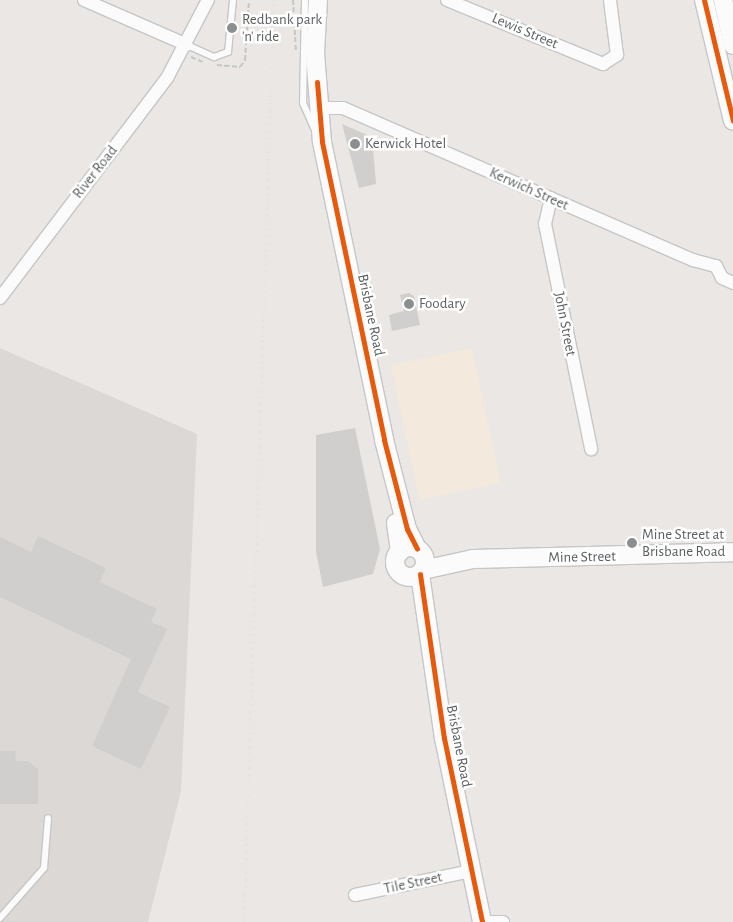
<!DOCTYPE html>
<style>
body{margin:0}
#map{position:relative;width:733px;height:922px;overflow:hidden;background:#eae7e4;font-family:"Alegreya Sans",sans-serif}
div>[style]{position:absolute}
.commercial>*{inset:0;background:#f3eadd;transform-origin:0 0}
.industrial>*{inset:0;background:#dbd8d5}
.building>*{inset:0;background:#d1cfcd}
.path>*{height:2px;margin-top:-1px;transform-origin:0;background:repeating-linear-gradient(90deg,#c4c8c5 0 5px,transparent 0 7.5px)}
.roads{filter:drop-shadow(1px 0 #c6c6c6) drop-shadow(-1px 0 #c6c6c6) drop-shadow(0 1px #c6c6c6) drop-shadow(0 -1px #c6c6c6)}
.lane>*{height:6px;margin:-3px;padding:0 3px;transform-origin:3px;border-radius:3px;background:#fcfbfb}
.street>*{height:12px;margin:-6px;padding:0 6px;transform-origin:6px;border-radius:6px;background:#fcfbfb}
.secondary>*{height:18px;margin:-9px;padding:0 9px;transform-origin:9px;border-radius:9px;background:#fcfbfb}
.secondary>.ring{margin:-9px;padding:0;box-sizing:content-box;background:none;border:18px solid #fcfbfb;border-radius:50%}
.rail>*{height:3px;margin-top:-1.5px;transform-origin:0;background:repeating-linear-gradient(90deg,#e1e1e1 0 1px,transparent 0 7px)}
.cycleway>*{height:5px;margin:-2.5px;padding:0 2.5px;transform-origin:2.5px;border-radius:2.5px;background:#e8590c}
.dots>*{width:14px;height:14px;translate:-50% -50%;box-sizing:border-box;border:2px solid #fff;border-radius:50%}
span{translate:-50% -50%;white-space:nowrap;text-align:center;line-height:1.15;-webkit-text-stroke:5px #fff;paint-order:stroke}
.poi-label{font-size:15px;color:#5a5f61}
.left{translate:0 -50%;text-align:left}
.street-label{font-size:15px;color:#5a5f61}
</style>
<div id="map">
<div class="commercial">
<i style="left:472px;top:348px;width:138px;height:83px;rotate:78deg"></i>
</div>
<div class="industrial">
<i style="clip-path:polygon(0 348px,197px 434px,181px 791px,148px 922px,0 922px)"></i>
</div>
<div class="building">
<i style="clip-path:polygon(342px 124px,372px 137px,376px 184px,359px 188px)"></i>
<i style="clip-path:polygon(409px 293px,414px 296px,420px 325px,392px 331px,389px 315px,404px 311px,400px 295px)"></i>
<i style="clip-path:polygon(355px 428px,380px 549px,373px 574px,323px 587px,316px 552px,316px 435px)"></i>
<i style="clip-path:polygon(38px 536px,106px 568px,100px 582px,157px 609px,151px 622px,167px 629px,138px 692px,170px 707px,141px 769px,92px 746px,131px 659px,0 597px,0 537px,31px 552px)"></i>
<i style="clip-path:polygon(0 751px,15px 751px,16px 761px,28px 761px,38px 769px,38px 804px,0 804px)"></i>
</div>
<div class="path">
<i style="left:293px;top:0;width:52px;rotate:86.7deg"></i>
<i style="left:191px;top:57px;width:13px;rotate:23deg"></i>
<i style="left:217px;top:65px;width:23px;rotate:5deg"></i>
<i style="left:240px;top:67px;width:9px;rotate:-54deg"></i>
<i style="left:245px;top:60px;width:60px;rotate:-86.2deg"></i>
</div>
<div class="roads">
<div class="lane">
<i style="left:305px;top:0;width:103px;rotate:91.1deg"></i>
<i style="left:303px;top:103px;width:30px;rotate:66deg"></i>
<i style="left:187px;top:45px;width:30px;rotate:24deg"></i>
<i style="left:214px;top:57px;width:15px;rotate:-20deg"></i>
<i style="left:228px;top:52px;width:52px;rotate:-84.5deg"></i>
<i style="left:0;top:918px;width:67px;rotate:-48.7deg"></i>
<i style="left:44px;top:868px;width:50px;rotate:-85.4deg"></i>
</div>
<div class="street">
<i style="left:84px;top:0;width:112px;rotate:23.6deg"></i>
<i style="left:447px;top:0;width:169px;rotate:22.3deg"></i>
<i style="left:603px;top:64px;width:17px;rotate:-33deg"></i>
<i style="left:617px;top:55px;width:55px;rotate:-97.3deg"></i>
<i style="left:318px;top:108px;width:25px"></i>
<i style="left:343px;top:108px;width:382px;rotate:23.5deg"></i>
<i style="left:693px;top:260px;width:24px;rotate:15deg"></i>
<i style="left:716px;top:266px;width:13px;rotate:63deg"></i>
<i style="left:722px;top:278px;width:12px;rotate:24deg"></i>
<i style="left:551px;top:198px;width:27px;rotate:103deg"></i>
<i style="left:545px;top:224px;width:230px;rotate:78.4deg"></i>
<i style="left:0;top:298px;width:276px;rotate:-52.8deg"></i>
<i style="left:167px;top:78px;width:88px;rotate:-62.3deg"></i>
<i style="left:355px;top:895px;width:118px;rotate:-11.7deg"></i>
<i style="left:490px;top:922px;width:13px"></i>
</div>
<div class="secondary">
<i style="left:318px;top:0;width:53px;rotate:93.2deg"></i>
<i style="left:315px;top:53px;width:89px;rotate:85.5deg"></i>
<i style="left:322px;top:142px;width:304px;rotate:78.2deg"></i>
<i style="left:384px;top:440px;width:92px;rotate:75.5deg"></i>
<i style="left:407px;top:529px;width:22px;rotate:63deg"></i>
<i style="left:704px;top:0;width:124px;rotate:76.5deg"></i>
<i style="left:723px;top:0;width:46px;rotate:77.5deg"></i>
<i style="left:396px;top:523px;width:29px;rotate:82deg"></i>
<i class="ring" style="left:395px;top:547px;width:12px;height:12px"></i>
<i style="left:423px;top:570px;width:51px;rotate:-12.4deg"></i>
<i style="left:473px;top:559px;width:260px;rotate:-1.5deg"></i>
<i style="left:420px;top:574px;width:166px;rotate:81.7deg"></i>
<i style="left:444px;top:738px;width:188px;rotate:78.3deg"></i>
</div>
</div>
<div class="rail">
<i style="left:244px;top:922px;width:922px;rotate:-88.14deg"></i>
</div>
<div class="cycleway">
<i style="left:704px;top:0;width:124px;rotate:76.5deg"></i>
<i style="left:317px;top:82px;width:60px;rotate:85.2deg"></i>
<i style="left:322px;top:142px;width:304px;rotate:78.2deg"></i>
<i style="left:384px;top:440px;width:92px;rotate:75.5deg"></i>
<i style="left:407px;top:529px;width:22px;rotate:63deg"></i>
<i style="left:420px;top:574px;width:166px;rotate:81.7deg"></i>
<i style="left:444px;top:738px;width:188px;rotate:78.3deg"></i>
</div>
<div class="dots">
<i style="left:232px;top:28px;background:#8c8f8f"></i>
<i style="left:355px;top:144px;background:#8c8f8f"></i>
<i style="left:409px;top:304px;background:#8c8f8f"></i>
<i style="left:632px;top:543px;background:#8c8f8f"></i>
</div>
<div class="poi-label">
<span class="left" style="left:242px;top:28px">Redbank park<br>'n' ride</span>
<span class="left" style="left:365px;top:144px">Kerwick Hotel</span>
<span class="left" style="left:419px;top:304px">Foodary</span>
<span class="left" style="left:642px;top:543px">Mine Street at<br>Brisbane Road</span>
</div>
<div class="street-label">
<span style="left:525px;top:31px;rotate:23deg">Lewis Street</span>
<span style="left:95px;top:172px;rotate:-52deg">River Road</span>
<span style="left:529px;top:189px;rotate:24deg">Kerwich Street</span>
<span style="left:371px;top:315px;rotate:78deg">Brisbane Road</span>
<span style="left:565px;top:324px;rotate:79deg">John Street</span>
<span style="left:582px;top:557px;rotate:-1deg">Mine Street</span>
<span style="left:459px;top:746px;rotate:79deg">Brisbane Road</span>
<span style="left:413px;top:883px;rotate:-12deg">Tile Street</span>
</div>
</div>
